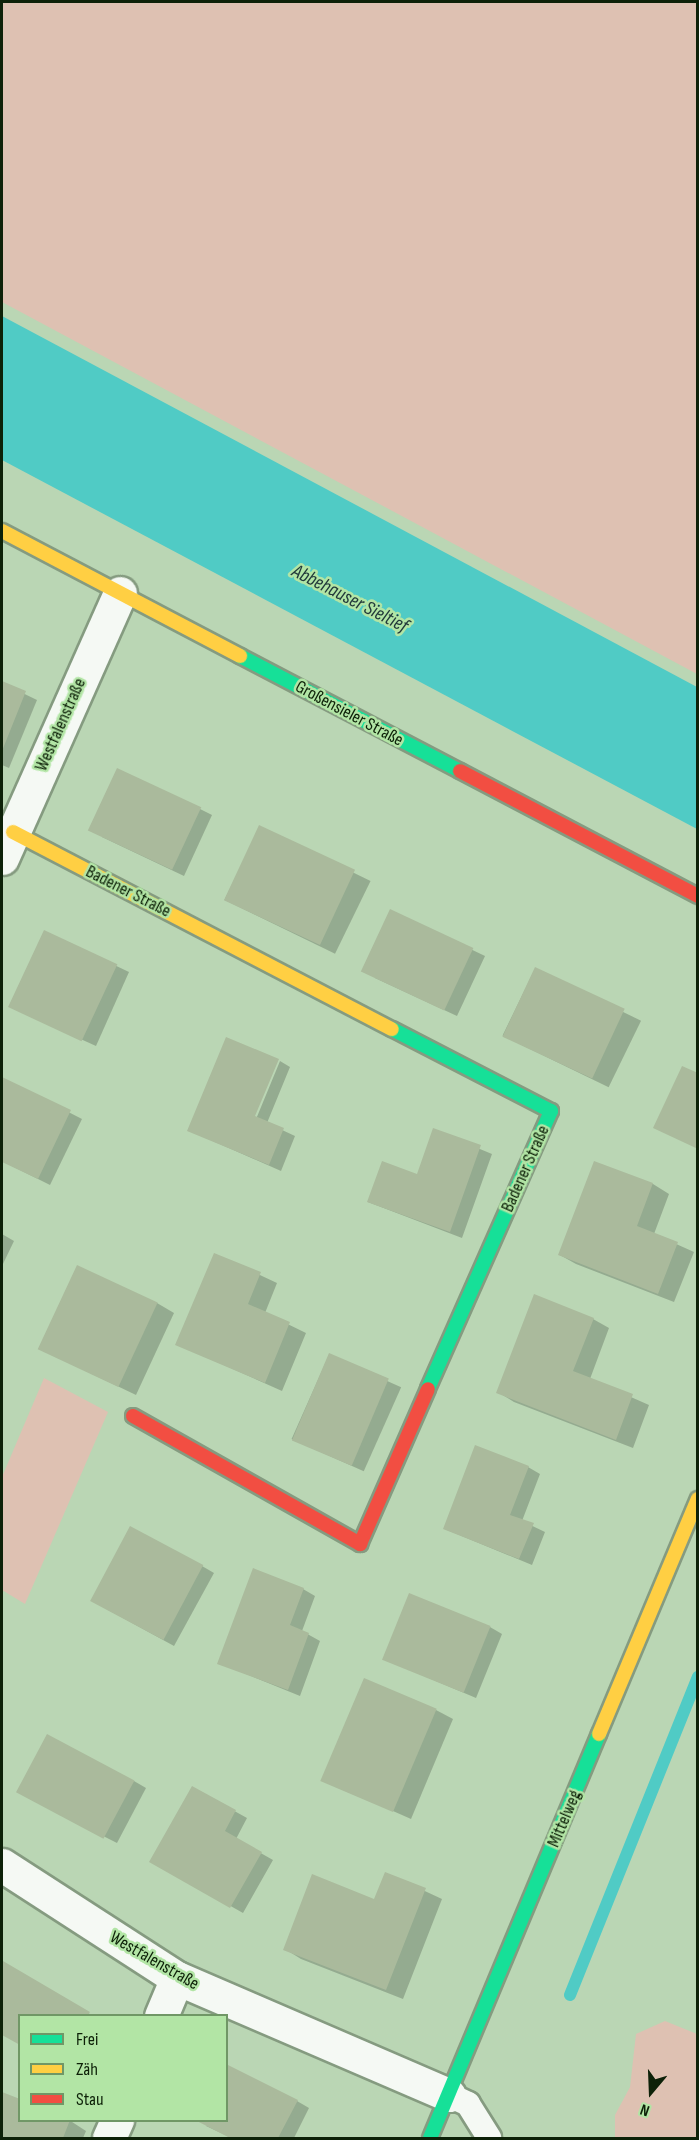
<!DOCTYPE html>
<meta charset="utf-8">
<style>
body{margin:0}
#map{position:relative;width:699px;height:2140px;overflow:hidden;background:#bad6b4;font-family:"Sofia Sans Condensed",sans-serif}
div>[style]{position:absolute}
.green>*{inset:0;background:#dec1b2}
.water>*{inset:0;background:#50cbc5}
.shadow>*{inset:0;background:#0003;transform-origin:0 0}
.stream>*{height:12px;margin:-6px;padding:0 6px;transform-origin:6px;border-radius:6px;background:#50cbc5}
.building>*{inset:0;background:#aaba9c;transform-origin:0 0}
.roads{filter:drop-shadow(2px 0 #859b80) drop-shadow(-2px 0 #859b80) drop-shadow(0 2px #859b80) drop-shadow(0 -2px #859b80)}
.lane>*{height:24px;margin:-12px;padding:0 12px;transform-origin:12px;border-radius:12px;background:#f5f9f4}
.street>*{height:33px;margin:-16.5px;padding:0 16.5px;transform-origin:16.5px;border-radius:16.5px;background:#f5f9f4}
.fast>*{height:14px;margin:-7px;padding:0 7px;transform-origin:7px;border-radius:7px;background:#16e098}
.slow>*{height:14px;margin:-7px;padding:0 7px;transform-origin:7px;border-radius:7px;background:#ffcf43}
.jam>*{height:14px;margin:-7px;padding:0 7px;transform-origin:7px;border-radius:7px;background:#f24e42}
span{translate:-50% -50%;white-space:nowrap;text-align:center;line-height:1.15;-webkit-text-stroke:5px #b2e5a5;paint-order:stroke}
.street-label{font-size:18px;color:#0d2108}
.water-label{font-size:20px;color:#223a3b;font-style:italic}
.frame{position:absolute;inset:0;border:3px solid #0d2108;pointer-events:none}
.legend{position:absolute;left:18px;top:2014px;width:210px;height:108px;box-sizing:border-box;background:#b2e5a5;border:2px solid #709766;margin:0;padding:8px 10px;list-style:none;font-size:18px;color:#0d2108}
.legend li{display:flex;align-items:center;gap:12px;height:30px}
.legend b{width:30px;border:2px solid #709766}
.north{position:absolute;left:621px;top:2062px;width:60px;height:60px;-webkit-text-stroke:4px #b2e5a5;paint-order:stroke;rotate:199deg;font-size:16px;font-weight:700;line-height:24px;text-align:center;color:#0d2108}
.north::after{content:'';display:block;margin:auto;width:21px;height:27px;background:#0d2108;clip-path:polygon(50% 0,100% 100%,50% 72%,0 100%)}
</style>
<div id="map">
<div class="green">
<i style="clip-path:polygon(2px 2px,697px 2px,697px 674px,2px 302px)"></i>
<i style="clip-path:polygon(44px 1378px,108px 1412px,25px 1604px,2px 1590px,2px 1477px)"></i>
<i style="clip-path:polygon(665px 2021px,697px 2034px,697px 2138px,615px 2138px,615px 2115px,630px 2087px,636px 2034px)"></i>
</div>
<div class="water">
<i style="clip-path:polygon(2px 316px,697px 687px,697px 829px,2px 460px)"></i>
</div>
<div class="shadow">
<i style="clip-path:polygon(2px 683px,37px 700px,9px 768px,2px 765px)"></i>
<i style="clip-path:polygon(200px 809px,212px 815px,184px 876px,102px 837px)"></i>
<i style="left:260px;top:827px;width:123px;height:81px;rotate:26deg"></i>
<i style="clip-path:polygon(391px 911px,485px 956px,457px 1016px,375px 978px)"></i>
<i style="clip-path:polygon(45px 932px,129px 972px,96px 1046px,23px 1013px)"></i>
<i style="left:535px;top:969px;width:118px;height:74px;rotate:26deg"></i>
<i style="clip-path:polygon(280px 1061px,290px 1067px,267px 1123px,295px 1136px,281px 1171px,188px 1130px,254px 1124px)"></i>
<i style="clip-path:polygon(2px 1078px,82px 1119px,50px 1185px,2px 1161px)"></i>
<i style="clip-path:polygon(434px 1130px,492px 1154px,462px 1238px,368px 1202px,418px 1176px)"></i>
<i style="clip-path:polygon(595px 1163px,653px 1184px,669px 1194px,654px 1234px,694px 1252px,674px 1302px,576px 1264px,560px 1255px)"></i>
<i style="clip-path:polygon(2px 1234px,14px 1241px,2px 1266px)"></i>
<i style="clip-path:polygon(215px 1254px,277px 1283px,265px 1313px,306px 1333px,282px 1391px,177px 1344px)"></i>
<i style="clip-path:polygon(157px 1303px,174px 1313px,136px 1395px,40px 1349px)"></i>
<i style="clip-path:polygon(593px 1319px,609px 1328px,590px 1379px,649px 1405px,633px 1448px,514px 1402px,498px 1392px)"></i>
<i style="left:329px;top:1355px;width:79px;height:92px;rotate:24deg"></i>
<i style="clip-path:polygon(528px 1467px,540px 1474px,522px 1521px,545px 1532px,532px 1565px,445px 1529px)"></i>
<i style="clip-path:polygon(202px 1566px,214px 1573px,174px 1646px,103px 1607px)"></i>
<i style="clip-path:polygon(303px 1589px,315px 1596px,302px 1631px,320px 1641px,300px 1696px,219px 1663px)"></i>
<i style="clip-path:polygon(490px 1627px,502px 1634px,476px 1698px,384px 1659px)"></i>
<i style="clip-path:polygon(436px 1710px,453px 1719px,411px 1819px,323px 1780px)"></i>
<i style="clip-path:polygon(134px 1781px,146px 1788px,117px 1843px,30px 1799px)"></i>
<i style="clip-path:polygon(193px 1788px,247px 1818px,236px 1839px,273px 1860px,243px 1913px,151px 1861px)"></i>
<i style="clip-path:polygon(386px 1873px,442px 1899px,403px 1999px,301px 1959px,285px 1949px,375px 1901px)"></i>
<i style="clip-path:polygon(4px 1963px,93px 2016px,20px 2016px,20px 2044px,2px 2033px)"></i>
<i style="clip-path:polygon(2px 2094px,20px 2101px,20px 2120px,69px 2120px,86px 2131px,83px 2138px,2px 2138px)"></i>
<i style="clip-path:polygon(297px 2101px,309px 2108px,294px 2138px,232px 2138px,206px 2126px)"></i>
</div>
<div class="stream">
<i style="left:570px;top:1995px;width:343px;rotate:-68.1deg"></i>
</div>
<div class="building">
<i style="clip-path:polygon(2px 681px,26px 691px,2px 751px)"></i>
<i style="left:117px;top:768px;width:93px;height:69px;rotate:25deg"></i>
<i style="left:259px;top:825px;width:106px;height:83px;rotate:25deg"></i>
<i style="left:390px;top:909px;width:92px;height:69px;rotate:25deg"></i>
<i style="left:44px;top:930px;width:81px;height:85px;rotate:25deg"></i>
<i style="left:535px;top:967px;width:99px;height:77px;rotate:25deg"></i>
<i style="clip-path:polygon(226px 1037px,279px 1059px,255px 1116px,284px 1128px,269px 1165px,187px 1131px)"></i>
<i style="clip-path:polygon(682px 1066px,698px 1073px,698px 1149px,653px 1128px)"></i>
<i style="clip-path:polygon(2px 1077px,71px 1110px,38px 1179px,2px 1162px)"></i>
<i style="clip-path:polygon(433px 1128px,481px 1145px,450px 1232px,367px 1202px,382px 1161px,417px 1174px)"></i>
<i style="clip-path:polygon(594px 1161px,653px 1183px,637px 1226px,678px 1242px,658px 1294px,558px 1255px)"></i>
<i style="clip-path:polygon(214px 1253px,261px 1272px,248px 1304px,290px 1322px,265px 1383px,175px 1345px)"></i>
<i style="left:77px;top:1265px;width:89px;height:93px;rotate:25deg"></i>
<i style="clip-path:polygon(534px 1294px,594px 1318px,573px 1371px,633px 1394px,616px 1440px,496px 1393px)"></i>
<i style="left:329px;top:1353px;width:65px;height:95px;rotate:23deg"></i>
<i style="clip-path:polygon(475px 1445px,529px 1466px,510px 1515px,534px 1523px,519px 1559px,443px 1529px)"></i>
<i style="left:130px;top:1526px;width:83px;height:85px;rotate:28deg"></i>
<i style="clip-path:polygon(253px 1568px,304px 1588px,290px 1625px,309px 1633px,288px 1690px,217px 1664px)"></i>
<i style="left:409px;top:1593px;width:88px;height:72px;rotate:22deg"></i>
<i style="left:364px;top:1678px;width:79px;height:112px;rotate:23deg"></i>
<i style="left:47px;top:1734px;width:99px;height:66px;rotate:28deg"></i>
<i style="clip-path:polygon(192px 1786px,236px 1810px,225px 1831px,262px 1852px,230px 1908px,149px 1862px)"></i>
<i style="clip-path:polygon(385px 1872px,426px 1888px,386px 1990px,283px 1950px,312px 1874px,374px 1899px)"></i>
<i style="clip-path:polygon(3px 1961px,90px 2012px,87px 2016px,20px 2016px,20px 2045px,2px 2035px)"></i>
<i style="clip-path:polygon(226px 2064px,298px 2100px,278px 2138px,230px 2138px,195px 2120px,226px 2120px)"></i>
<i style="clip-path:polygon(2px 2092px,20px 2099px,20px 2120px,70px 2120px,63px 2138px,2px 2138px)"></i>
</div>
<div class="roads">
<div class="lane">
<i style="left:449px;top:2095px;width:21px;rotate:25deg"></i>
<i style="left:468px;top:2104px;width:40px;rotate:58deg"></i>
</div>
<div class="street">
<i style="left:2px;top:858px;width:290px;rotate:-66deg"></i>
<i style="left:2px;top:1865px;width:208px;rotate:32.9deg"></i>
<i style="left:177px;top:1978px;width:296px;rotate:23.3deg"></i>
<i style="left:161px;top:2016px;width:41px;rotate:-67.2deg"></i>
<i style="left:109px;top:2138px;width:20px;rotate:-66deg"></i>
</div>
<div class="fast">
<i style="left:240px;top:656px;width:248px;rotate:27.6deg"></i>
<i style="left:392px;top:1029px;width:179px;rotate:27.3deg"></i>
<i style="left:551px;top:1111px;width:304px;rotate:113.9deg"></i>
<i style="left:430px;top:2138px;width:438px;rotate:-67.3deg"></i>
</div>
<div class="slow">
<i style="left:2px;top:531px;width:269px;rotate:27.7deg"></i>
<i style="left:13px;top:832px;width:427px;rotate:27.5deg"></i>
<i style="left:599px;top:1734px;width:255px;rotate:-67.2deg"></i>
</div>
<div class="jam">
<i style="left:460px;top:771px;width:269px;rotate:27.7deg"></i>
<i style="left:133px;top:1416px;width:261px;rotate:29.4deg"></i>
<i style="left:360px;top:1544px;width:169px;rotate:-66.3deg"></i>
</div>
</div>
<div class="street-label">
<span style="left:349px;top:714px;rotate:28deg">Großensieler Straße</span>
<span style="left:61px;top:725px;rotate:-66deg">Westfalenstraße</span>
<span style="left:128px;top:892px;rotate:27deg">Badener Straße</span>
<span style="left:526px;top:1169px;rotate:-66deg">Badener Straße</span>
<span style="left:565px;top:1819px;rotate:-67deg">Mittelweg</span>
<span style="left:154px;top:1961px;rotate:30deg">Westfalenstraße</span>
</div>
<div class="water-label">
<span style="left:350px;top:599px;rotate:27deg">Abbehauser Sieltief</span>
</div>
<div class="frame"></div>
<ul class="legend">
<li><b style="height:8px;background:#16e098"></b>Frei</li>
<li><b style="height:8px;background:#ffcf43"></b>Zäh</li>
<li><b style="height:8px;background:#f24e42"></b>Stau</li>
</ul>
<div class="north">N</div>
</div>
